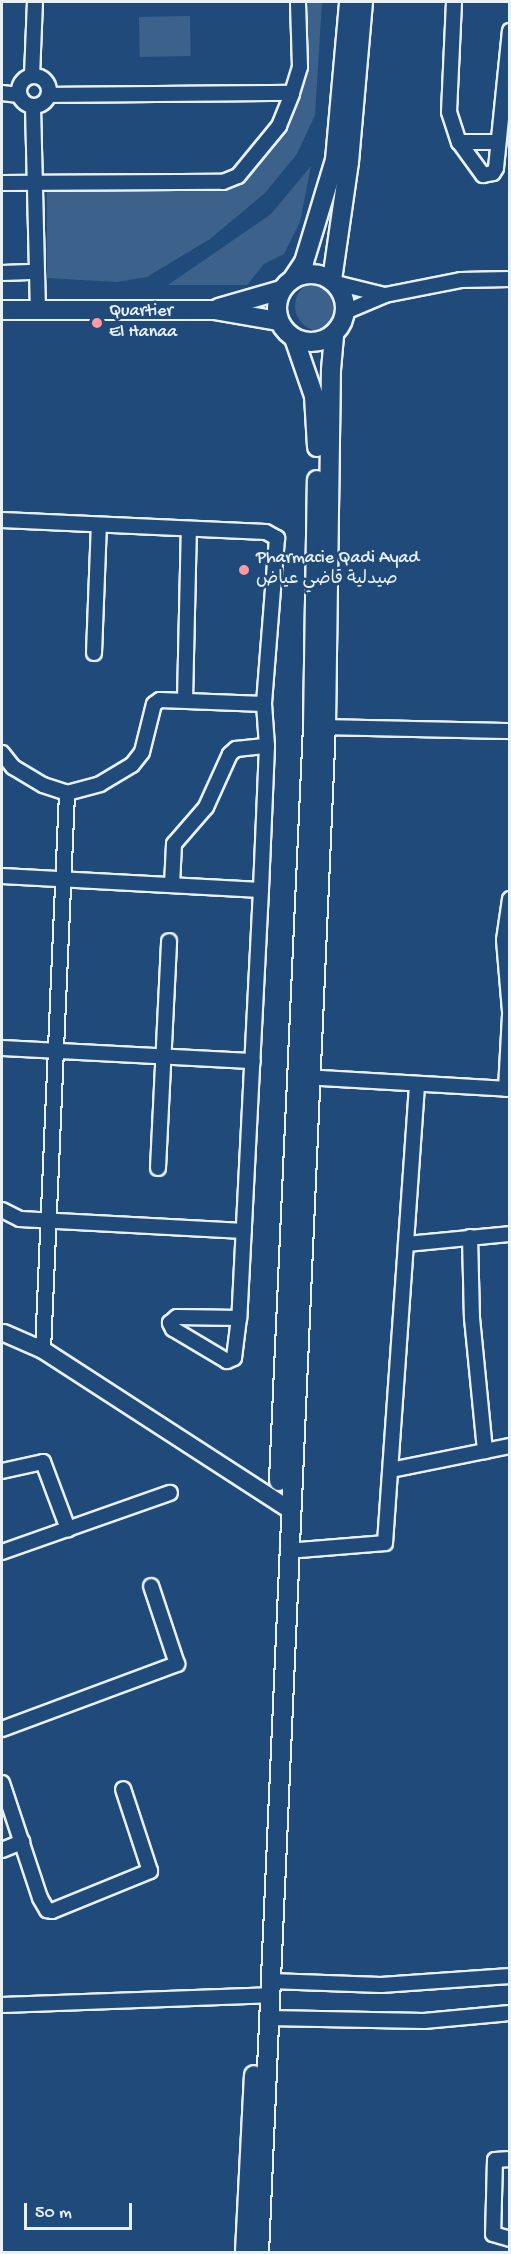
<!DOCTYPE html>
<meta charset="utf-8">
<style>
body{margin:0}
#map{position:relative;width:511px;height:2254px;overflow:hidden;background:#1f4a7a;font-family:"Gochi Hand","Playpen Sans Arabic",sans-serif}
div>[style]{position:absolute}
.green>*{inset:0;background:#3c628c;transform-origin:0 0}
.round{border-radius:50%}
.roads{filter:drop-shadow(2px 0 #e8f1f8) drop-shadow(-2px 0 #e8f1f8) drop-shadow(0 2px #e8f1f8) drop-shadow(0 -2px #e8f1f8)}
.minor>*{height:14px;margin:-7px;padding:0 7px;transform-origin:7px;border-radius:7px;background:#1f4a7a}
.minor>.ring{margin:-7px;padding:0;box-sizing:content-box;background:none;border:14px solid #1f4a7a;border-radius:50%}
.tertiary>*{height:16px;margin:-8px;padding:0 8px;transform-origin:8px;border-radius:8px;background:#1f4a7a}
.secondary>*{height:18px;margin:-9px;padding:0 9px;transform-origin:9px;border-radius:9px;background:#1f4a7a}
.secondary>.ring{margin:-9px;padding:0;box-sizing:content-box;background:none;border:18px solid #1f4a7a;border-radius:50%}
.dots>*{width:16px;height:16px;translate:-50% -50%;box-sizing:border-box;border:3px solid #1f4a7a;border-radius:50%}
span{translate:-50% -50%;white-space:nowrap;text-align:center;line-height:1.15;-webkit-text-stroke:5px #1f4a7a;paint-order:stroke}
.poi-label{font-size:18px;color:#e8f1f8}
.left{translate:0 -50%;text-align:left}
.frame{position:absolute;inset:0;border:3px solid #e8f1f8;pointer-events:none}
.scale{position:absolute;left:24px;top:2203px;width:108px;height:27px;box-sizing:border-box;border:3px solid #e8f1f8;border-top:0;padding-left:8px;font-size:18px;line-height:21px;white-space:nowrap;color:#e8f1f8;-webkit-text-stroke:4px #1f4a7a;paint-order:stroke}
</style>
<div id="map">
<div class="green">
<i style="clip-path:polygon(306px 2px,322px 2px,315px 115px,297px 154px,265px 193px,210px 239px,147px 277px,117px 282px,47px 278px,47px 190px,226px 190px,252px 172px,289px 128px,305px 81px)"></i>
<i style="left:190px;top:16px;width:40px;height:51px;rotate:89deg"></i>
<i style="clip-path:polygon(311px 166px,300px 222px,284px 254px,264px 264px,247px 285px,168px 285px,271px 214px)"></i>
<i class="round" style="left:295px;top:281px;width:50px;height:50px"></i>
</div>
<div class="roads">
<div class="minor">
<i style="left:454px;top:2px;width:110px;rotate:92.6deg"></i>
<i style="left:449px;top:112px;width:32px;rotate:72deg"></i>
<i style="left:459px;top:142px;width:41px;rotate:54deg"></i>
<i style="left:483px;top:175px;width:10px;rotate:-11deg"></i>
<i style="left:493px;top:173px;width:6px;rotate:-59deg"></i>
<i style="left:496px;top:168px;width:138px;rotate:-84.2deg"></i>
<i class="ring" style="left:19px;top:76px;width:16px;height:16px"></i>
<i style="left:32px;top:76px;width:74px;rotate:-87.7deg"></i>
<i style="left:2px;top:93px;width:17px;rotate:7deg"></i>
<i style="left:49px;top:95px;width:243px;rotate:-0.5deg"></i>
<i style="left:33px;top:107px;width:202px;rotate:88.6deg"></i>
<i style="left:459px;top:142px;width:39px"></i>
<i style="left:2px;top:183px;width:221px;rotate:-0.3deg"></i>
<i style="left:223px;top:182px;width:16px;rotate:-22deg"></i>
<i style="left:238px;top:176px;width:65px;rotate:-50.6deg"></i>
<i style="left:279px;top:126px;width:35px;rotate:-68deg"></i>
<i style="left:292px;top:93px;width:27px;rotate:-73deg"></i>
<i style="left:300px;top:67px;width:65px;rotate:-91.8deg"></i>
<i style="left:2px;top:273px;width:35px;rotate:-2deg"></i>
<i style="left:336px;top:283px;width:50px;rotate:13.8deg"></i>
<i style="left:345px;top:312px;width:43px;rotate:-23deg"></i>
<i style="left:385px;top:295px;width:77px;rotate:-11.2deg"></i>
<i style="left:461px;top:280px;width:49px;rotate:-1.2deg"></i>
<i style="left:2px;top:520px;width:264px;rotate:2.6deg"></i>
<i style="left:266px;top:532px;width:13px;rotate:29deg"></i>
<i style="left:277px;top:538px;width:167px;rotate:94.5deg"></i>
<i style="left:264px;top:704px;width:42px;rotate:85.9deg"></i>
<i style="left:267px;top:746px;width:144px;rotate:92.4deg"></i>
<i style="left:261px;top:890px;width:429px;rotate:92.9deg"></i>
<i style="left:239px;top:1318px;width:40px;rotate:97.1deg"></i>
<i style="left:234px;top:1358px;width:8px;rotate:157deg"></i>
<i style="left:227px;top:1361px;width:63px;rotate:-149.3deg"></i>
<i style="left:173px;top:1329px;width:7px;rotate:-117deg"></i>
<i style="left:170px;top:1323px;width:9px;rotate:-41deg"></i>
<i style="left:177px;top:1317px;width:62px;rotate:0.9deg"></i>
<i style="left:94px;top:653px;width:128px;rotate:-87.8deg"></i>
<i style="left:185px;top:700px;width:171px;rotate:-88.7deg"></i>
<i style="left:317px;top:727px;width:193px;rotate:1.2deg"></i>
<i style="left:2px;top:753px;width:18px;rotate:52deg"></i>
<i style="left:13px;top:767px;width:35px;rotate:31deg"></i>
<i style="left:43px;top:785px;width:25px;rotate:18deg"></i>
<i style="left:67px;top:793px;width:34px;rotate:-15deg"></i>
<i style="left:100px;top:784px;width:37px;rotate:-31deg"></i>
<i style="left:132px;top:765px;width:16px;rotate:-52deg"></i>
<i style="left:142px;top:752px;width:49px;rotate:-76deg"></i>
<i style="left:154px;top:704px;width:7px;rotate:-34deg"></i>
<i style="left:160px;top:700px;width:104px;rotate:2.2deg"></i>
<i style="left:2px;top:876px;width:259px;rotate:3.1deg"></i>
<i style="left:172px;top:885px;width:41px;rotate:-87.2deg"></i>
<i style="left:174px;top:844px;width:49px;rotate:-49.1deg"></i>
<i style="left:206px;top:807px;width:58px;rotate:-65.6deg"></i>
<i style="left:230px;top:754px;width:8px;rotate:-40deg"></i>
<i style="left:236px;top:749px;width:31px;rotate:-6deg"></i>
<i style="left:510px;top:899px;width:41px;rotate:98.3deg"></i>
<i style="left:504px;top:940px;width:71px;rotate:85.2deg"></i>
<i style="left:2px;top:1048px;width:251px;rotate:3deg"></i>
<i style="left:302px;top:1077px;width:208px;rotate:3.3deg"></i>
<i style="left:506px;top:1089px;width:75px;rotate:-86.9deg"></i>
<i style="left:158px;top:1168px;width:227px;rotate:-87.2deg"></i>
<i style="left:2px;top:1210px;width:20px;rotate:27deg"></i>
<i style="left:20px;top:1219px;width:224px;rotate:3.1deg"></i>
<i style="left:470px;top:1237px;width:81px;rotate:88.6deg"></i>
<i style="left:472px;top:1318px;width:134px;rotate:84.4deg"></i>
<i style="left:406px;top:1244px;width:104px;rotate:-5.5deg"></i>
<i style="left:43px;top:1350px;width:558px;rotate:-87.53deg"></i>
<i style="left:391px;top:1470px;width:121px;rotate:-11.4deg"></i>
<i style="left:2px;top:1471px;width:42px;rotate:-12.4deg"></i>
<i style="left:43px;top:1462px;width:72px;rotate:69.5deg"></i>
<i style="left:288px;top:1551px;width:97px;rotate:-4.7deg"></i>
<i style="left:385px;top:1543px;width:457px;rotate:-86deg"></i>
<i style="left:2px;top:1552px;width:178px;rotate:-19.4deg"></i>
<i style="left:2px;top:1729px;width:187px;rotate:-20.4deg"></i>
<i style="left:177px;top:1664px;width:82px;rotate:-108.4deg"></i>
<i style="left:2px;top:1783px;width:121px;rotate:71.7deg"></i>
<i style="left:40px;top:1898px;width:14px;rotate:60deg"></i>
<i style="left:47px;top:1910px;width:5px;rotate:11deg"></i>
<i style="left:52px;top:1911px;width:106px;rotate:-22.2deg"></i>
<i style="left:150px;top:1871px;width:86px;rotate:-108.2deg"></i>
<i style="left:2px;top:1850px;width:22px;rotate:-22deg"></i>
<i style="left:270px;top:1981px;width:111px;rotate:2.1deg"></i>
<i style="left:381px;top:1985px;width:129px;rotate:-4deg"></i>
<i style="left:2px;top:2005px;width:267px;rotate:-2.1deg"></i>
<i style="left:268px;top:2018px;width:156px;rotate:1.1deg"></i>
<i style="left:424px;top:2021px;width:86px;rotate:-5.3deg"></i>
<i style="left:510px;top:2159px;width:15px;rotate:176deg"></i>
<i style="left:495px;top:2160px;width:74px;rotate:91.5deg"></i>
<i style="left:493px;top:2234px;width:18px;rotate:16deg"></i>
</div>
<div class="tertiary">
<i style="left:4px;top:1333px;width:43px;rotate:23.6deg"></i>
<i style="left:43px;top:1350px;width:294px;rotate:32.9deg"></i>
</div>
<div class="secondary">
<i class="ring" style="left:277px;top:274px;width:50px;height:50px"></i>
<i style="left:294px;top:277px;width:18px;rotate:-56deg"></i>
<i style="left:304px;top:262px;width:107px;rotate:-73.1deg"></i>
<i style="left:335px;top:160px;width:159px;rotate:-84.9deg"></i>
<i style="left:332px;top:280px;width:119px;rotate:-81.8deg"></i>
<i style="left:349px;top:162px;width:161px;rotate:-85deg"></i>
<i style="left:219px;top:308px;width:65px;rotate:-16.2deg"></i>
<i style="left:2px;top:310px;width:212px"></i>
<i style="left:214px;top:310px;width:66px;rotate:9.6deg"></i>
<i style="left:294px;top:338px;width:61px;rotate:71deg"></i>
<i style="left:314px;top:396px;width:51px;rotate:86.6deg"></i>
<i style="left:279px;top:1481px;width:755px;rotate:-87.42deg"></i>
<i style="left:313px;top:727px;width:247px;rotate:-89.1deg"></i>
<i style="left:245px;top:2252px;width:177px;rotate:-87.1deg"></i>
<i style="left:259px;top:2252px;width:1527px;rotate:-87.49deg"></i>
<i style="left:326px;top:726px;width:356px;rotate:-89.2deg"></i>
<i style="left:331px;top:370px;width:37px;rotate:-85deg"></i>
</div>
</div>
<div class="dots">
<i style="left:97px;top:323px;background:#ff9aa2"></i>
<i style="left:244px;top:570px;background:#ff9aa2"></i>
</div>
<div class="poi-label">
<span class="left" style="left:109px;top:323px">Quartier<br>El Hanaa</span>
<span class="left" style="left:256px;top:570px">Pharmacie Qadi Ayad<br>صيدلية قاضي عياض</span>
</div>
<div class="frame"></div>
<div class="scale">50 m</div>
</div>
